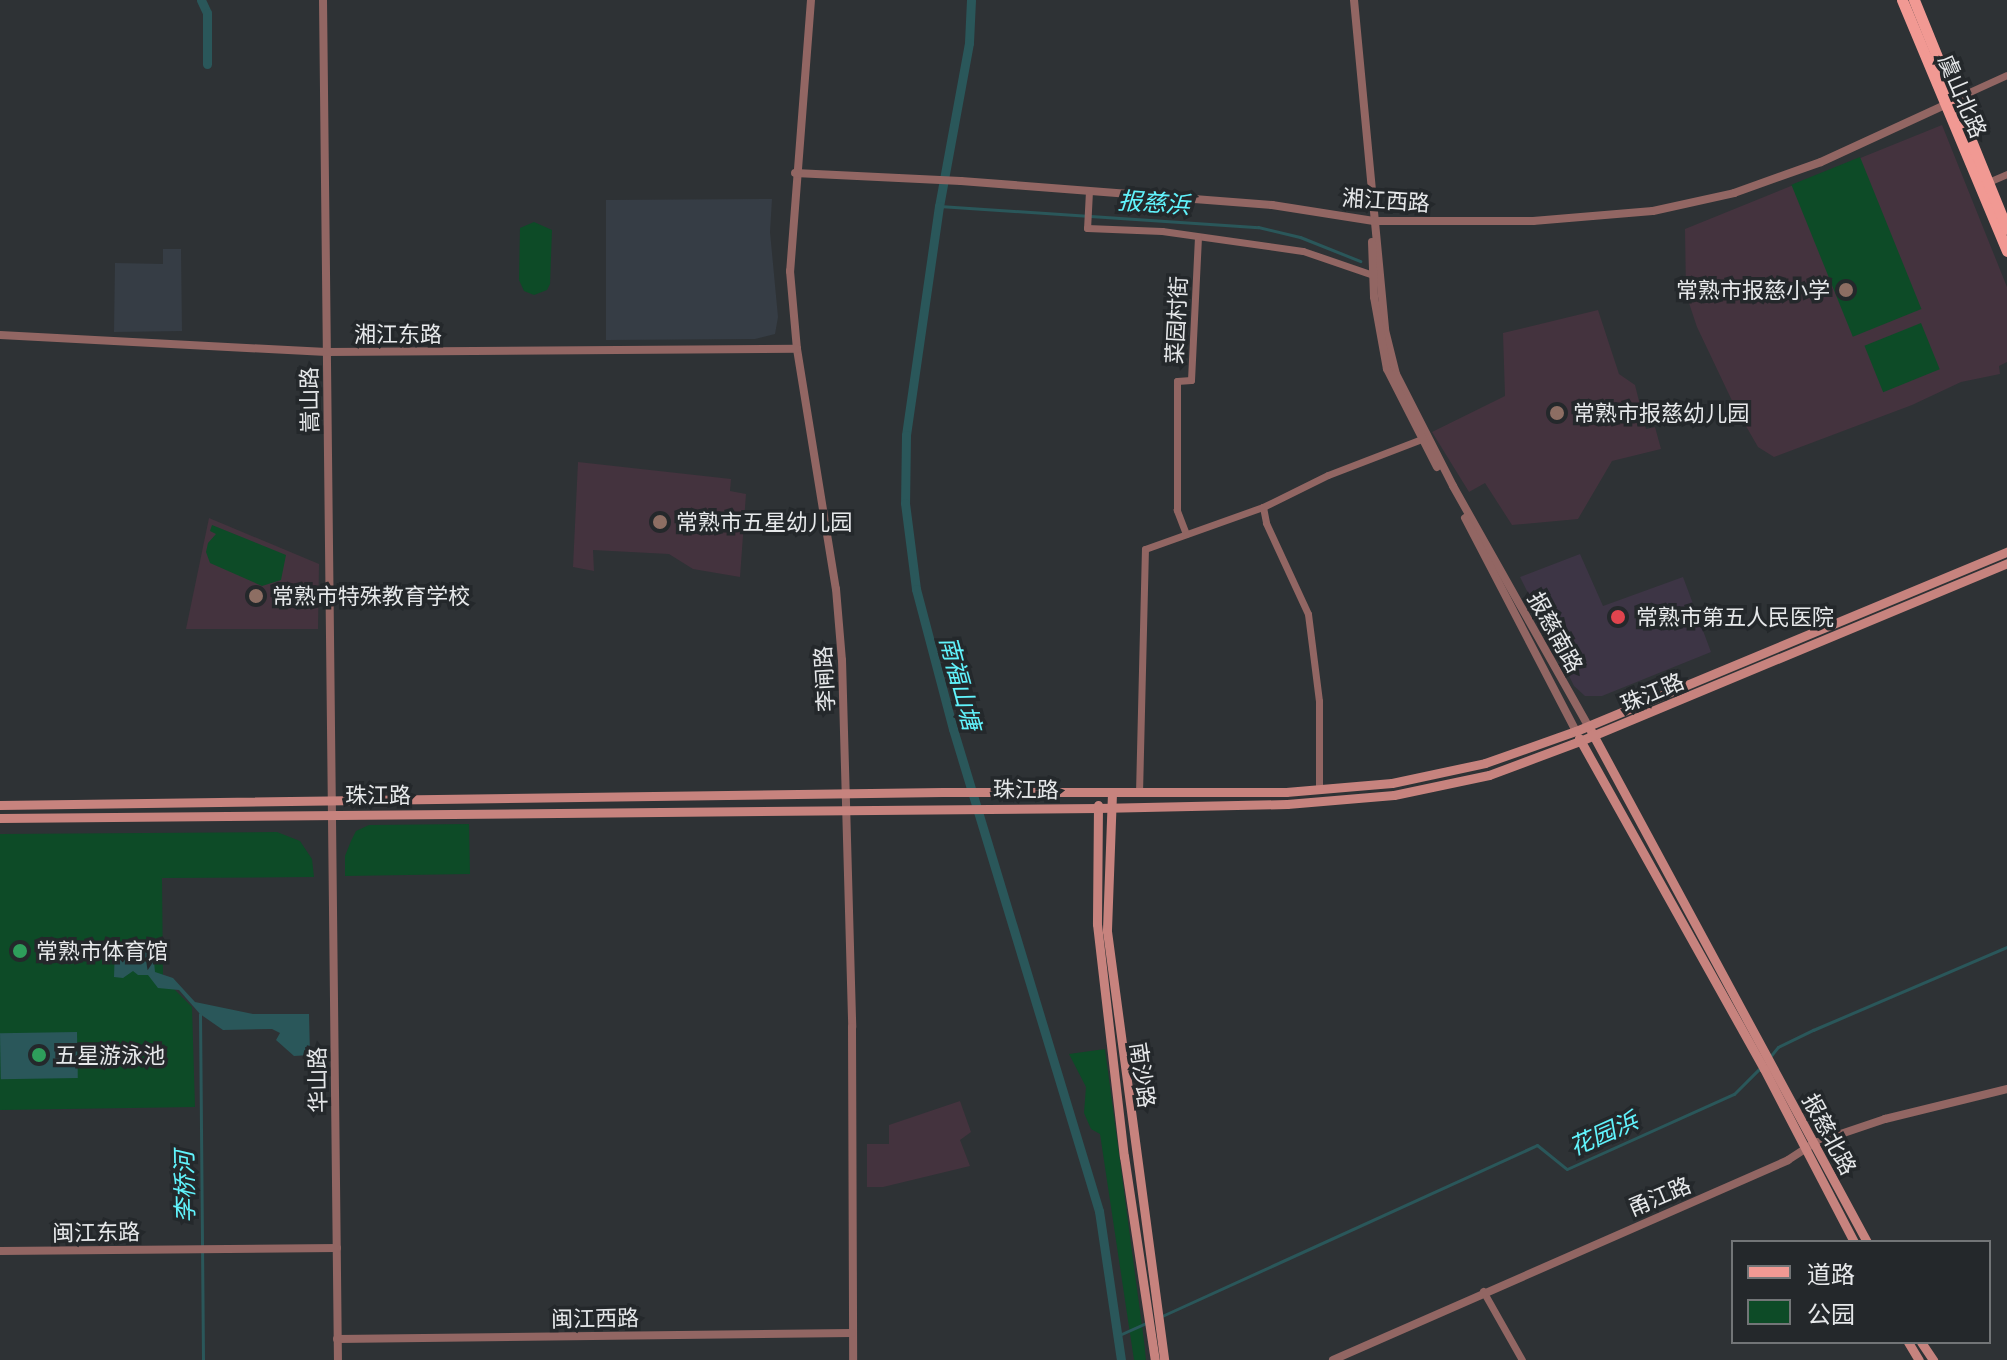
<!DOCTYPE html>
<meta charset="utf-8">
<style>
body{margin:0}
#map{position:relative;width:2007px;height:1360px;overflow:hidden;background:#2e3235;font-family:Commissioner,"Noto Sans SC",sans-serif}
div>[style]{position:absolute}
.built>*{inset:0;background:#363d45}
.education>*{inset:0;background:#44333e}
.medical>*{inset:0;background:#3d3545}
.green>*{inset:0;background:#0d4b27;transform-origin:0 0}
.water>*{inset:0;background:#2a575a;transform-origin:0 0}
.stream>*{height:3px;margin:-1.5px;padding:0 1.5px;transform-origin:1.5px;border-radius:1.5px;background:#2a575a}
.canal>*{height:9px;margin:-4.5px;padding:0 4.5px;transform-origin:4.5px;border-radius:4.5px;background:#2a575a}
.minor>*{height:7px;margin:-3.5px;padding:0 3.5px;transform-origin:3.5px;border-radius:3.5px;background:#926663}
.tertiary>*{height:8px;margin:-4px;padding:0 4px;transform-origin:4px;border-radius:4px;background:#926663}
.secondary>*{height:9px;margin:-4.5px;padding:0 4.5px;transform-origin:4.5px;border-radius:4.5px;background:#c7837e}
.primary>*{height:11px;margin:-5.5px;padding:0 5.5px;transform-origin:5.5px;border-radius:5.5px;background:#f19993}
.dots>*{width:22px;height:22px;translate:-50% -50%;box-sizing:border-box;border:4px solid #24282b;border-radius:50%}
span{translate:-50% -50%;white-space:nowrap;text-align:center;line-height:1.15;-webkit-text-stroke:7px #24282b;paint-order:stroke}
.street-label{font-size:22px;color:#e6e8ea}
.poi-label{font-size:22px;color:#e6e8ea}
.right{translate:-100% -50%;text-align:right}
.left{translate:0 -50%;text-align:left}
.water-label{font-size:24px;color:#61f4fd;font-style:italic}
.legend{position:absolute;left:1731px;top:1240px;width:260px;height:104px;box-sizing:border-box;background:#24282b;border:2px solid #727577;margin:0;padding:10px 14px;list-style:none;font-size:24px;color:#e6e8ea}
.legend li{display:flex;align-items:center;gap:16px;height:40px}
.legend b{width:40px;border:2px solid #727577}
</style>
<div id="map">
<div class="built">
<i style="clip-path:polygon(772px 199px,770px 232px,778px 317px,775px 334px,755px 339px,606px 340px,606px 200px)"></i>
<i style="clip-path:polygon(163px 249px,181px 249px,182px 331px,114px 332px,115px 263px,163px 264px)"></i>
</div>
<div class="education">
<i style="clip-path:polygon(1942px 125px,2007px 287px,2007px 362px,1999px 366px,2000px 374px,1961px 382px,1912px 405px,1774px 457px,1758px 447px,1735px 407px,1697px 327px,1686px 294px,1685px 229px)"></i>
<i style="clip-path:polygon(1598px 310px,1619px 374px,1635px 385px,1646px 429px,1655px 427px,1661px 449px,1612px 461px,1578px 519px,1512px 525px,1485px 483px,1469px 492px,1432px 432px,1505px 396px,1503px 333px)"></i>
<i style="clip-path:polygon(578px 462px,731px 479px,730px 491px,746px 494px,740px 577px,693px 569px,669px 554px,593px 550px,594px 571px,573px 567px)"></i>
<i style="clip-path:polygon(209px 518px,319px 564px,318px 629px,186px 629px)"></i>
<i style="clip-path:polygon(960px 1101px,971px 1132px,960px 1140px,970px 1166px,883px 1187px,867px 1187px,867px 1144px,889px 1144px,889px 1125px)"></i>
</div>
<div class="medical">
<i style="clip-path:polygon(1580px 554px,1603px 606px,1683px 577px,1711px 652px,1602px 696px,1585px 696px,1574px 686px,1520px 577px)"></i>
</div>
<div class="green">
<i style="left:1860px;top:157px;width:164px;height:74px;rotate:68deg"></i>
<i style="clip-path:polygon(534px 222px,552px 230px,550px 284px,547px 290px,534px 295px,524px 291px,519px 280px,520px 228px)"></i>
<i style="left:1921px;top:323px;width:50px;height:61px;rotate:68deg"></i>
<i style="clip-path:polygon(212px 525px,286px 555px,281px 580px,262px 586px,210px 563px,206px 552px,208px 543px,216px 534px,210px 531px)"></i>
<i style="clip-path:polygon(469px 824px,470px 874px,345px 876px,345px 856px,351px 841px,356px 831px,369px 825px)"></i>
<i style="clip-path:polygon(277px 832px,300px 841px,312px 859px,314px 877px,162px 878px,163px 978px,192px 1007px,195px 1107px,0 1110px,0 834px)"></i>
<i style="clip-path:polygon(1105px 1049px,1144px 1341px,1146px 1360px,1134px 1360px,1100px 1134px,1091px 1129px,1084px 1113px,1086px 1087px,1069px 1054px)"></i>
</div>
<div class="water">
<i style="clip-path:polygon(115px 947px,153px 952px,155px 972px,173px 978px,195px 1002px,253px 1014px,309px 1014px,310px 1055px,294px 1056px,276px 1040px,280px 1033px,272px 1029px,223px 1030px,200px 1014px,179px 990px,158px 988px,148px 975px,138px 975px,133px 971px,123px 978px,114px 977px)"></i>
<i style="left:77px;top:1032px;width:46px;height:77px;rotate:89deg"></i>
</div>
<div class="stream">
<i style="left:939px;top:206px;width:320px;rotate:3.8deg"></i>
<i style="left:1258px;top:227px;width:43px;rotate:13.4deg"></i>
<i style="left:1300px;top:237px;width:65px;rotate:21.8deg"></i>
<i style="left:200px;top:1014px;width:346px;rotate:89.5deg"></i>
<i style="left:1769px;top:1058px;width:14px;rotate:-51deg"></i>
<i style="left:1778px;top:1047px;width:39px;rotate:-26deg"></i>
<i style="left:1813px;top:1030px;width:211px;rotate:-23.2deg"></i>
<i style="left:1162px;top:1316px;width:412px;rotate:-24.5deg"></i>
<i style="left:1537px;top:1145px;width:38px;rotate:39deg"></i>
<i style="left:1567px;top:1169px;width:183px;rotate:-24.2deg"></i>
<i style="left:1734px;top:1094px;width:38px;rotate:-45deg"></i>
<i style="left:1117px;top:1336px;width:34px;rotate:-24deg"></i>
</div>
<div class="canal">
<i style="left:201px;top:0;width:14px;rotate:65deg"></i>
<i style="left:207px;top:13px;width:51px;rotate:90deg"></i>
<i style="left:971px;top:0;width:43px;rotate:92.7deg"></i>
<i style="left:969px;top:43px;width:166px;rotate:100.4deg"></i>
<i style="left:939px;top:206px;width:231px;rotate:98.2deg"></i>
<i style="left:906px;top:435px;width:68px;rotate:90.8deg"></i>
<i style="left:905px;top:503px;width:87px;rotate:82.7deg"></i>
<i style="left:916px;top:589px;width:145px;rotate:75.2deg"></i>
<i style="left:953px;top:729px;width:504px;rotate:73.15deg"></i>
<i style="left:1099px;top:1211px;width:151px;rotate:81.6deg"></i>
</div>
<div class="minor">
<i style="left:1954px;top:99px;width:58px;rotate:-24.4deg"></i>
<i style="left:1986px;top:183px;width:23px;rotate:-23deg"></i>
<i style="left:1089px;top:191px;width:37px;rotate:93deg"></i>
<i style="left:1087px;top:228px;width:75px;rotate:2.3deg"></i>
<i style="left:1162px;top:231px;width:142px;rotate:8.1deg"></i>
<i style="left:1303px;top:251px;width:74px;rotate:18.9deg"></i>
<i style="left:1263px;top:507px;width:16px;rotate:79deg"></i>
<i style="left:1266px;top:523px;width:100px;rotate:65.2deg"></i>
<i style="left:1308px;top:614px;width:88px;rotate:82.8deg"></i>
<i style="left:1319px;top:701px;width:88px;rotate:90deg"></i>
<i style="left:1186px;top:534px;width:26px;rotate:-111deg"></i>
<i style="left:1177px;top:510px;width:129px;rotate:-90deg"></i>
<i style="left:1177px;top:381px;width:14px;rotate:-4deg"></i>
<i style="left:1191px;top:380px;width:143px;rotate:-87.2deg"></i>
<i style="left:1139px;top:793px;width:244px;rotate:-88.6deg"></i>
<i style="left:1145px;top:549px;width:125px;rotate:-19.6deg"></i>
<i style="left:1263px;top:507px;width:72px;rotate:-26.2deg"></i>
<i style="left:1328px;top:475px;width:101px;rotate:-21deg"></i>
<i style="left:1483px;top:1291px;width:79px;rotate:60.5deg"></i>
</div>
<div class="tertiary">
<i style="left:323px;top:0;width:1360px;rotate:89.37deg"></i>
<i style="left:811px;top:0;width:272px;rotate:94.4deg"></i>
<i style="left:790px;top:271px;width:78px;rotate:84.9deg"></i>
<i style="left:797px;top:349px;width:243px;rotate:80.8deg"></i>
<i style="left:836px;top:589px;width:71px;rotate:85.2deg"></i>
<i style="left:842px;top:660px;width:367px;rotate:88.4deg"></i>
<i style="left:852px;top:1027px;width:333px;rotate:89.8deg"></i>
<i style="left:1354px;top:0;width:331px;rotate:84.6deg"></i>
<i style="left:1385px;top:330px;width:45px;rotate:76deg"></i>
<i style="left:1396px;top:374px;width:126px;rotate:63deg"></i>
<i style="left:1453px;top:486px;width:275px;rotate:60.6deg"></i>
<i style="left:795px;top:173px;width:166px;rotate:2.8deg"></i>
<i style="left:961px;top:181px;width:312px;rotate:4.4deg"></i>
<i style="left:1272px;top:205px;width:103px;rotate:8.9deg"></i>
<i style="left:1374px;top:221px;width:159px"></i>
<i style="left:1533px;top:221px;width:120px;rotate:-4.8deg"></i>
<i style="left:1653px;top:211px;width:83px;rotate:-12.5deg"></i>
<i style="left:1734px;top:193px;width:92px;rotate:-19.6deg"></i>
<i style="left:1821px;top:162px;width:139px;rotate:-24.7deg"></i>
<i style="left:1372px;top:242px;width:55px;rotate:87.9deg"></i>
<i style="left:1374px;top:297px;width:73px;rotate:79.8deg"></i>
<i style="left:1387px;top:369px;width:110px;rotate:63deg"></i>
<i style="left:0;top:335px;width:327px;rotate:3deg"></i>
<i style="left:327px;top:352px;width:470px;rotate:-0.4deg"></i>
<i style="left:1465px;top:518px;width:240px;rotate:62.5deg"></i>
<i style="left:0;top:1251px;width:337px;rotate:-0.5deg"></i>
<i style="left:337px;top:1339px;width:515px;rotate:-0.67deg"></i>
<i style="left:1333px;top:1360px;width:497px;rotate:-23.7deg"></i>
<i style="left:1788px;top:1160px;width:31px;rotate:-33deg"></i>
<i style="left:1814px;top:1143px;width:75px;rotate:-18.7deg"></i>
<i style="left:1885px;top:1119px;width:126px;rotate:-13.8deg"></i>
</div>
<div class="secondary">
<i style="left:1591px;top:731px;width:581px;rotate:61.63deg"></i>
<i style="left:1579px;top:738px;width:379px;rotate:60.8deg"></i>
<i style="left:1764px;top:1069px;width:195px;rotate:62.5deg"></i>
<i style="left:1112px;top:793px;width:138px;rotate:92.1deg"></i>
<i style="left:1107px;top:931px;width:433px;rotate:82.4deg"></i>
<i style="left:0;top:805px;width:943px;rotate:-0.79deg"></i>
<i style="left:943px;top:792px;width:343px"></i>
<i style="left:1286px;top:792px;width:106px;rotate:-4.9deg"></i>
<i style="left:1392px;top:783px;width:95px;rotate:-12.1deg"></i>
<i style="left:1485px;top:763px;width:96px;rotate:-19.4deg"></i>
<i style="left:1576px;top:731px;width:467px;rotate:-22.6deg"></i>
<i style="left:1098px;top:805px;width:119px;rotate:90.5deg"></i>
<i style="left:1097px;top:924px;width:234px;rotate:83.4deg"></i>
<i style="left:1124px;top:1156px;width:206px;rotate:81.4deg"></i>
<i style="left:0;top:818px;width:1098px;rotate:-0.52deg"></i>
<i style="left:1098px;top:808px;width:189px;rotate:-1.2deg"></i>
<i style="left:1287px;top:804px;width:107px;rotate:-4.8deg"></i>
<i style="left:1394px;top:795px;width:97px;rotate:-11.9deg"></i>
<i style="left:1489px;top:775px;width:97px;rotate:-20.5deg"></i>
<i style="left:1580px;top:741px;width:463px;rotate:-22.6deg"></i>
<i style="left:1908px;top:1342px;width:21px;rotate:59deg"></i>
<i style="left:1921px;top:1342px;width:22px;rotate:56deg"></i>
</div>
<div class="primary">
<i style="left:1902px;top:0;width:272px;rotate:67.3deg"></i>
<i style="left:1914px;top:0;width:247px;rotate:67.9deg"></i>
</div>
<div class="dots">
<i style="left:1846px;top:290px;background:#8d6e63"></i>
<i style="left:1557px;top:413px;background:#8d6e63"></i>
<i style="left:660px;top:522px;background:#8d6e63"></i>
<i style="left:256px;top:596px;background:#8d6e63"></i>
<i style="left:1618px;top:617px;background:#e0444e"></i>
<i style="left:20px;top:951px;background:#2e9e5b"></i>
<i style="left:39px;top:1055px;background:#2e9e5b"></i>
</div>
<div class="street-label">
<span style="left:1963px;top:96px;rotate:67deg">虞山北路</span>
<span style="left:1386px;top:200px;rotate:4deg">湘江西路</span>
<span style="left:1176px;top:320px;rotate:-87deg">菜园村街</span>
<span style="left:398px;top:334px">湘江东路</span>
<span style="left:309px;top:400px;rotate:-91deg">嵩山路</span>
<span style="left:1556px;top:632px;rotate:61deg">报慈南路</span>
<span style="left:824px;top:679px;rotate:-93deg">李闸路</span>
<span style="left:1652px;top:692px;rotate:-23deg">珠江路</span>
<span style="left:1026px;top:789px;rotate:1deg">珠江路</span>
<span style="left:378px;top:795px">珠江路</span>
<span style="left:1143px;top:1075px;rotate:82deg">南沙路</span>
<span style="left:317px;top:1080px;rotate:-91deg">华山路</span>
<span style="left:1830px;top:1134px;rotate:62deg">报慈北路</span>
<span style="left:1659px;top:1196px;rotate:-23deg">甬江路</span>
<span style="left:96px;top:1232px;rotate:-1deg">闽江东路</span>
<span style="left:595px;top:1318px;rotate:-1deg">闽江西路</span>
</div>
<div class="poi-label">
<span class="right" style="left:1830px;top:290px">常熟市报慈小学</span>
<span class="left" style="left:1573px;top:413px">常熟市报慈幼儿园</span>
<span class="left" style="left:676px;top:522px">常熟市五星幼儿园</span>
<span class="left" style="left:272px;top:596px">常熟市特殊教育学校</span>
<span class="left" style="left:1636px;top:617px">常熟市第五人民医院</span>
<span class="left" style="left:36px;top:951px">常熟市体育馆</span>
<span class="left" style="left:55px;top:1055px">五星游泳池</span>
</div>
<div class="water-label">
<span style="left:1154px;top:202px;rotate:4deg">报慈浜</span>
<span style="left:961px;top:683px;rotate:75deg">南福山塘</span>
<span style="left:1603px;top:1133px;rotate:-24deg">花园浜</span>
<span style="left:184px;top:1187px;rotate:-91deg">李桥河</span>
</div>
<ul class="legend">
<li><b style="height:10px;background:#f19993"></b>道路</li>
<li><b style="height:22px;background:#0d4b27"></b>公园</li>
</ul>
</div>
